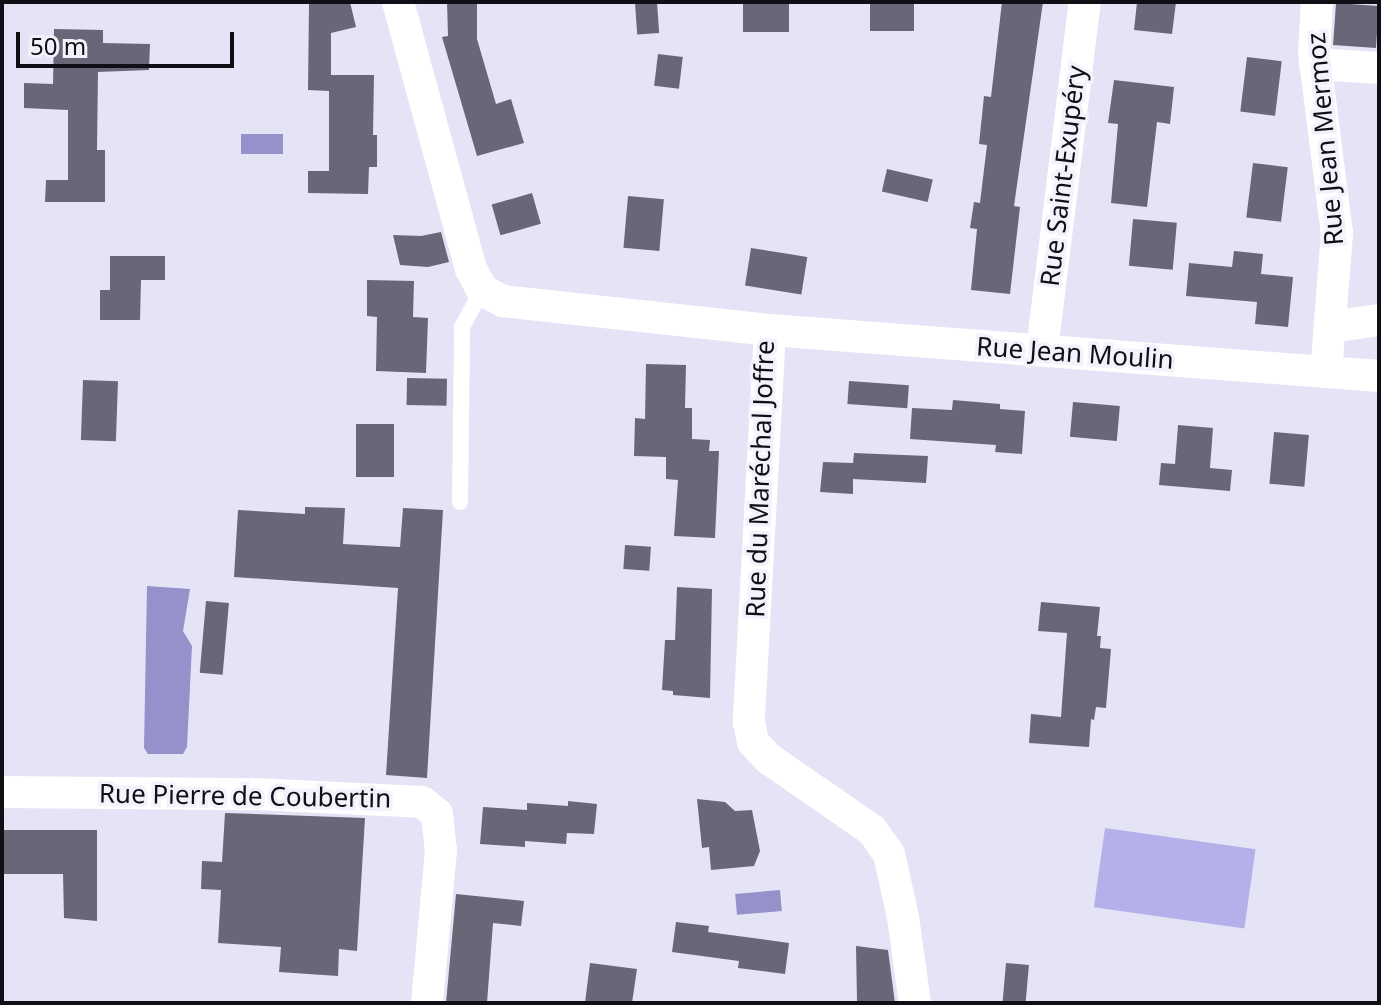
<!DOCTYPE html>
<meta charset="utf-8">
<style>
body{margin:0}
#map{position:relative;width:1381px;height:1005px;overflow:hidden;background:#e5e4f6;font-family:"Noto Sans",sans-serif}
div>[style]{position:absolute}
.green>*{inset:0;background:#b5b0ea;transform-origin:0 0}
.water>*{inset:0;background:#9690cb;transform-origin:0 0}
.building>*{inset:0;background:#696777;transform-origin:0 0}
.lane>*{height:16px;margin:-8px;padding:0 8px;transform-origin:8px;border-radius:8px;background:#fff}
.street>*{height:32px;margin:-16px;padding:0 16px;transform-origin:16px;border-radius:16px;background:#fff}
span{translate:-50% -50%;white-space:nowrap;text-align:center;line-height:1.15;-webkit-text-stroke:7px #f2f2fd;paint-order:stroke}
.street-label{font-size:26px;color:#100f15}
.frame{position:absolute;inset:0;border:4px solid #100f15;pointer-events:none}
.scale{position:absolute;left:16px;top:32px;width:218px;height:36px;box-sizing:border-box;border:4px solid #100f15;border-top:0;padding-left:10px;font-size:24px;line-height:28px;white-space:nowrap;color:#100f15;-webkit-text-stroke:6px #f2f2fd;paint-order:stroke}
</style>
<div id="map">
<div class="green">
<i style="left:1105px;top:828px;width:152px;height:80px;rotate:8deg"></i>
</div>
<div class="water">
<i style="left:241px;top:134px;width:42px;height:20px"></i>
<i style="clip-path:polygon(147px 586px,190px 589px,183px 631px,192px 646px,187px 747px,183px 754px,148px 754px,144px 748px)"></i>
<i style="left:780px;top:890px;width:21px;height:45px;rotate:85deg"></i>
</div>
<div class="building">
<i style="clip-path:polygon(309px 2px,350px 2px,356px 27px,331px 33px,331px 75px,374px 75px,373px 135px,377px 135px,377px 167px,369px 167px,368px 194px,308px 193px,308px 171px,329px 171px,329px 91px,308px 90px)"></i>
<i style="clip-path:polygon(447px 2px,477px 2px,477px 39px,496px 104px,511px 99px,524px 143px,477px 156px,442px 37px,448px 36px)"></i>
<i style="left:657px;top:2px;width:31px;height:22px;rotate:86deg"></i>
<i style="left:743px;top:2px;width:46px;height:30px"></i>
<i style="left:870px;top:2px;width:44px;height:29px"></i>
<i style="clip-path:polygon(1002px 2px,1043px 2px,1014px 206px,1020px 207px,1010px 294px,971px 290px,977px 229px,970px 228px,974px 202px,980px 203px,987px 145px,979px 144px,984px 96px,991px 97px)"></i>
<i style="clip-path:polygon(1137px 2px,1176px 2px,1172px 34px,1134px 30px)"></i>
<i style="left:1336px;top:3px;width:43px;height:42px;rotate:4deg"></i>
<i style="clip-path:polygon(54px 29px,103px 30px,103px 43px,150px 44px,149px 70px,98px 72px,97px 150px,105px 150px,105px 202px,45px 202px,46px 180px,68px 180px,68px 110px,24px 108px,24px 83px,53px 84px)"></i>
<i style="left:658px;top:54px;width:25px;height:32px;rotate:7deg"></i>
<i style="left:1247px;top:57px;width:35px;height:55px;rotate:7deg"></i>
<i style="clip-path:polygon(1114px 80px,1174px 87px,1170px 124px,1157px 122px,1147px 207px,1111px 203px,1118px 124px,1108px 123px)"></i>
<i style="left:1253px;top:163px;width:35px;height:55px;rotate:7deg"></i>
<i style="left:887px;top:169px;width:47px;height:23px;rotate:13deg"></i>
<i style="left:532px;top:193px;width:32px;height:42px;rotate:74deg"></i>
<i style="left:628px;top:196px;width:36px;height:52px;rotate:5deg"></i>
<i style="left:1133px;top:219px;width:44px;height:47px;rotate:5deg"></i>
<i style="clip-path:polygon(441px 232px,449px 262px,428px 267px,400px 265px,393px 235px,421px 236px)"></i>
<i style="left:751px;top:248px;width:57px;height:38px;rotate:9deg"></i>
<i style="clip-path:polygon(1234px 251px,1263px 254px,1261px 274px,1293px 277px,1288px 327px,1255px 324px,1257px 302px,1186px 296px,1189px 263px,1232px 267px)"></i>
<i style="clip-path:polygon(110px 256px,165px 256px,165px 280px,141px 280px,140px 320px,100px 320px,100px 290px,110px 290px)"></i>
<i style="clip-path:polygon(367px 280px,414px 281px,413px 317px,428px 318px,426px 373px,376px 371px,377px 317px,367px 316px)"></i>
<i style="clip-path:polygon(646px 364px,686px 365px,685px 408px,692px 408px,692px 439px,710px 440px,709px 451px,719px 451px,715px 538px,674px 536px,678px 480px,666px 479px,666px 457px,634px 456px,635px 418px,645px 419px)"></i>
<i style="left:407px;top:378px;width:40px;height:27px;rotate:1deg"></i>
<i style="left:83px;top:380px;width:35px;height:60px;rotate:2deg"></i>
<i style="left:849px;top:381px;width:60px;height:23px;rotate:4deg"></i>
<i style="clip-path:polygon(953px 400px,1000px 404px,1000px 409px,1025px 411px,1022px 454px,995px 452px,996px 445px,910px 439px,912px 408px,952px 410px)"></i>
<i style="left:1073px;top:402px;width:47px;height:35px;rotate:5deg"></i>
<i style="left:356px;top:424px;width:38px;height:53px"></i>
<i style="clip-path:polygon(1178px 425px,1213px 428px,1210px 468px,1232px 470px,1230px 491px,1159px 485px,1161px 463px,1175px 464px)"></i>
<i style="left:1274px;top:432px;width:35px;height:52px;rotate:5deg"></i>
<i style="clip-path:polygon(854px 453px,928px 456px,926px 483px,853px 479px,853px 494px,820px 492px,823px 462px,853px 463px)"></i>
<i style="clip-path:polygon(305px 507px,345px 508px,343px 544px,400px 547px,403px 508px,443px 510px,427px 778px,386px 775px,398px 588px,234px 577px,238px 510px,305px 514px)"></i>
<i style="left:625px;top:545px;width:26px;height:24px;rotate:4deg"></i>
<i style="clip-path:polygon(677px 587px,712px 589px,710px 698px,673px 695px,673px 691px,662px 690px,665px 640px,675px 640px)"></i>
<i style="left:206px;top:601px;width:23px;height:72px;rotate:5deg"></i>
<i style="clip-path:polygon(1041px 602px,1100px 607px,1097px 636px,1101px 636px,1100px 648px,1111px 649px,1108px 684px,1106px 708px,1096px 707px,1094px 720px,1091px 719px,1089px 747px,1029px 743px,1031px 714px,1061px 717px,1067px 633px,1038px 631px)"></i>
<i style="clip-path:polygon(697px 799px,725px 802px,735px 811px,752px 810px,760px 851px,754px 866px,711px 870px,709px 847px,702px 848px)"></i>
<i style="clip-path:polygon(568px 801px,597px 804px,594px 834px,567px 833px,566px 844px,525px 841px,525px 847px,480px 844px,483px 807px,527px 810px,527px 803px,568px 806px)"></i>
<i style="clip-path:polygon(225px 813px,365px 818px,357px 951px,339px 949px,338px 976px,279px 972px,281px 947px,218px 943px,221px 890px,201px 889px,202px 861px,222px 862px)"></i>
<i style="clip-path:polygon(2px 830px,97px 830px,97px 921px,64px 918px,63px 874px,2px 874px)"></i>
<i style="clip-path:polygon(456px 894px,524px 901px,521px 926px,493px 923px,487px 1003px,446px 1003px)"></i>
<i style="clip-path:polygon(676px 922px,709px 926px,708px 932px,789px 943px,785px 974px,738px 968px,739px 961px,672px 952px)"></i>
<i style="clip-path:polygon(856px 946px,888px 950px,895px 1003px,857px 1001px)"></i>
<i style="clip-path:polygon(590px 963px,637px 969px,632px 1003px,585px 1003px)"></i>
<i style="left:1006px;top:963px;width:23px;height:40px;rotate:5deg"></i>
</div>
<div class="lane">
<i style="left:460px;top:502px;width:175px;rotate:-89.3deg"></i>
<i style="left:462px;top:327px;width:42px;rotate:-61.6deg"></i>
</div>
<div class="street">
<i style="left:398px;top:2px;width:277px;rotate:74.7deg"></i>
<i style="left:471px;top:269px;width:24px;rotate:62deg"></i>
<i style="left:482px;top:290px;width:24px;rotate:28deg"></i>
<i style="left:503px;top:301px;width:269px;rotate:6.2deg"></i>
<i style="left:770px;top:330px;width:393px;rotate:93.1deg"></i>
<i style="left:749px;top:722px;width:20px;rotate:79deg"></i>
<i style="left:753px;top:742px;width:23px;rotate:47deg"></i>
<i style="left:769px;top:759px;width:125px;rotate:34.6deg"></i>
<i style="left:872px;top:830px;width:29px;rotate:55deg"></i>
<i style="left:889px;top:854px;width:65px;rotate:77.5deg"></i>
<i style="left:903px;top:917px;width:87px;rotate:82.1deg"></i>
<i style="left:1317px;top:2px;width:50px;rotate:93.4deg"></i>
<i style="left:1314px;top:52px;width:182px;rotate:82.8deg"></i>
<i style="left:1337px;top:233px;width:139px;rotate:94.5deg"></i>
<i style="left:1315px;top:64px;width:64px;rotate:3.6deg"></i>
<i style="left:1330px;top:327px;width:49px;rotate:-8.1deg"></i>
<i style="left:770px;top:330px;width:611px;rotate:4.32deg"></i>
<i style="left:1042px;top:350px;width:351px;rotate:-83deg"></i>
<i style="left:2px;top:792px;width:253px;rotate:0.5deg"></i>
<i style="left:255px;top:794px;width:167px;rotate:2.7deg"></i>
<i style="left:422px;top:802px;width:19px;rotate:39deg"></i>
<i style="left:437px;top:814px;width:36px;rotate:84deg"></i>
<i style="left:441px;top:850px;width:154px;rotate:95.2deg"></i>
</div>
<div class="street-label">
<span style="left:1325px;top:139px;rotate:-95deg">Rue Jean Mermoz</span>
<span style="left:1063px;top:176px;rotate:-83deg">Rue Saint-Exupéry</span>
<span style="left:1075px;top:353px;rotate:4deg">Rue Jean Moulin</span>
<span style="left:760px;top:479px;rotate:-88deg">Rue du Maréchal Joffre</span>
<span style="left:245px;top:796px;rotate:1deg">Rue Pierre de Coubertin</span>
</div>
<div class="frame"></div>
<div class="scale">50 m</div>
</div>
